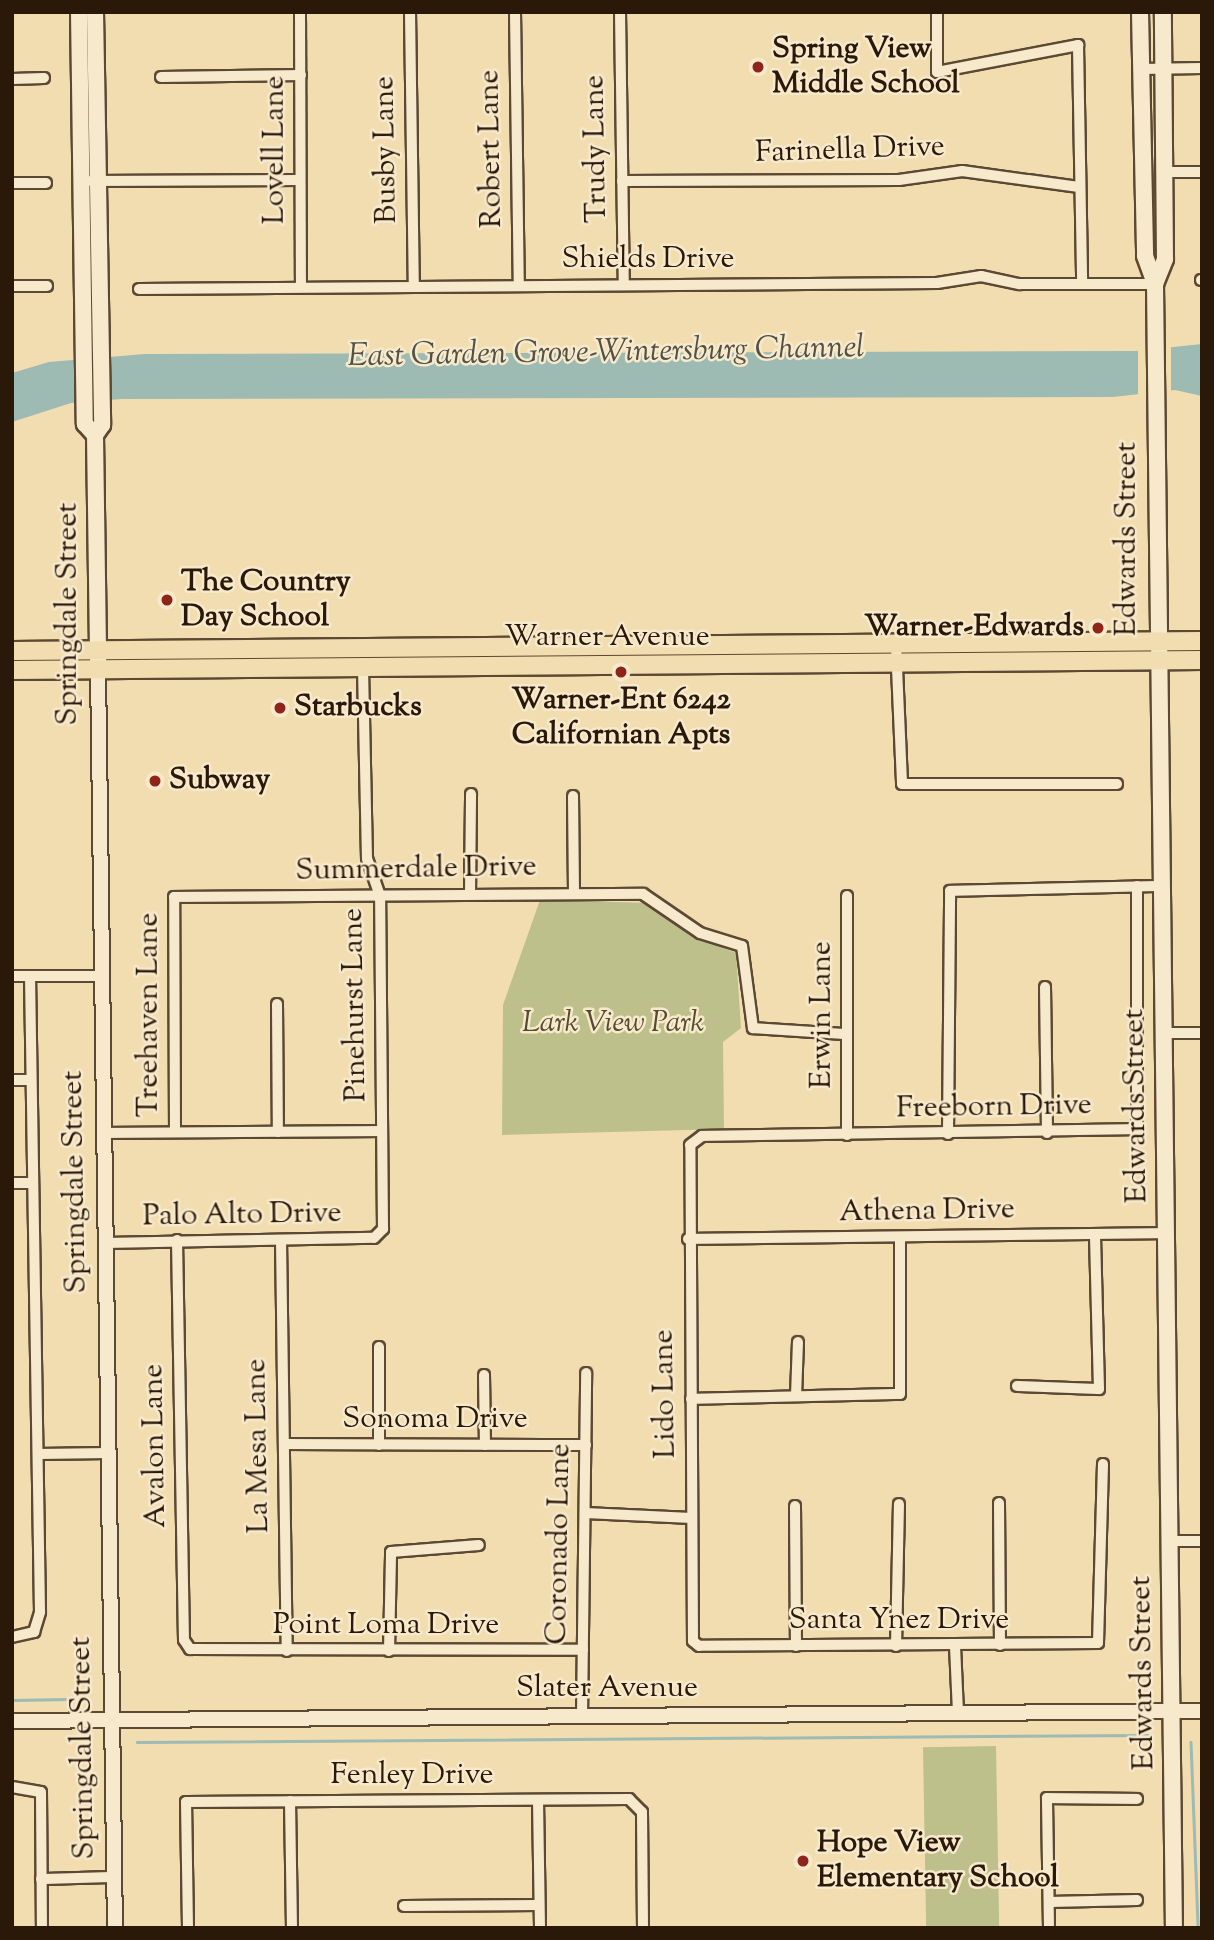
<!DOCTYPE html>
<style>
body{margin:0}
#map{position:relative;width:1214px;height:1940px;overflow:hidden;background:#f2ddb1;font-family:"Sorts Mill Goudy",serif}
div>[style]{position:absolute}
.green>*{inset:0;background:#bdc08a;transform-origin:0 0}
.water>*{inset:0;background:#9dbab3}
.pier>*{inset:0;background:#f2ddb1;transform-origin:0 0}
.stream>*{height:2.5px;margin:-1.25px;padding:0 1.25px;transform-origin:1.25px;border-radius:1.25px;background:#9dbab3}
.roads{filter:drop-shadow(2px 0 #5c4933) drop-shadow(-2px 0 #5c4933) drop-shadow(0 2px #5c4933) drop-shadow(0 -2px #5c4933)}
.minor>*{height:10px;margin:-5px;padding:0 5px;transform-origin:5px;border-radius:5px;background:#f7e9cc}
.tertiary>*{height:14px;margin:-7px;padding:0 7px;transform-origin:7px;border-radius:7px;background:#f7e9cc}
.secondary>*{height:16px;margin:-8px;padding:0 8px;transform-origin:8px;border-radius:8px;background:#f7e9cc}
.primary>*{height:18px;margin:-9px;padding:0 9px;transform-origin:9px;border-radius:9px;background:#f2ddb1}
.dots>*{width:19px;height:19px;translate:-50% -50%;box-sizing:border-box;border:4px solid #f7e9cc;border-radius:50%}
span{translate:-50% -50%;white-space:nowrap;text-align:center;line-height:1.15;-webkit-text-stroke:5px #f7e9cc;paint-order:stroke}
.poi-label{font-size:30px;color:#2a1809;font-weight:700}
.left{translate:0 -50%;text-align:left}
.right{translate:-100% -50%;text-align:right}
.street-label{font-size:30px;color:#2a1809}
.park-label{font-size:30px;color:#564a30;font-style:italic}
.water-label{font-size:32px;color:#525144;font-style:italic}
.frame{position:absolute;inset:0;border:14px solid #2a1809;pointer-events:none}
</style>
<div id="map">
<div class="green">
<i style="clip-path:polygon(540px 900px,652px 903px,689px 935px,736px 953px,741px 1028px,723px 1042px,724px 1129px,502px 1135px,503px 1005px)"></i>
<i style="left:996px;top:1746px;width:182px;height:73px;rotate:89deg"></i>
</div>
<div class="water">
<i style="clip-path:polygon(1202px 344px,1202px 396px,1175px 390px,1113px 397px,122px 399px,71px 403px,12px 422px,12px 373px,49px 362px,145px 354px,1136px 351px)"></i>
</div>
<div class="pier">
<i style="left:1171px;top:346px;width:48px;height:33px;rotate:90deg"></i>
</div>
<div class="stream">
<i style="left:12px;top:1700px;width:58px;rotate:-1deg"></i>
<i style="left:137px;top:1742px;width:1013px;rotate:-0.4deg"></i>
<i style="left:1191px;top:1742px;width:186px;rotate:87.8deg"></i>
</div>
<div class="roads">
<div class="minor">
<i style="left:300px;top:12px;width:275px;rotate:89.8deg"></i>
<i style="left:410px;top:12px;width:275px;rotate:89.2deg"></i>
<i style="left:515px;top:12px;width:273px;rotate:89.2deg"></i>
<i style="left:620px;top:12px;width:272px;rotate:89.2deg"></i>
<i style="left:937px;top:12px;width:60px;rotate:90deg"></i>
<i style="left:937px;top:72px;width:144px;rotate:-10.8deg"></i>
<i style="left:1078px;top:45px;width:239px;rotate:89deg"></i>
<i style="left:1141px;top:69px;width:61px;rotate:-0.9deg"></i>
<i style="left:161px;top:77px;width:140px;rotate:-0.8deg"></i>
<i style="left:12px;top:79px;width:32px;rotate:-2deg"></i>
<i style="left:1165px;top:172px;width:37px"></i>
<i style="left:91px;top:181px;width:209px;rotate:-0.3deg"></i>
<i style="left:622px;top:181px;width:277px;rotate:-0.2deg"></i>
<i style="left:899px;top:180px;width:64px;rotate:-8.1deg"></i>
<i style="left:962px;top:171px;width:118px;rotate:7.8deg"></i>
<i style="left:12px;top:183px;width:34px"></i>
<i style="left:1201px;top:280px;width:1px"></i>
<i style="left:12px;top:286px;width:35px"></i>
<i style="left:139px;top:289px;width:798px;rotate:-0.43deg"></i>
<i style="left:937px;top:283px;width:45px;rotate:-9deg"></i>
<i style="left:981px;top:276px;width:40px;rotate:12deg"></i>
<i style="left:1020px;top:284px;width:135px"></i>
<i style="left:896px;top:645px;width:139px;rotate:87.5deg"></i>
<i style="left:902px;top:784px;width:215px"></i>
<i style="left:573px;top:796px;width:97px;rotate:89.4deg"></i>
<i style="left:470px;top:894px;width:100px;rotate:-89.4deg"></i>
<i style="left:847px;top:896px;width:239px;rotate:90deg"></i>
<i style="left:12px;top:976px;width:89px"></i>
<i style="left:1045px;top:987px;width:146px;rotate:89.2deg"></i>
<i style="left:277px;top:1004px;width:128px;rotate:89.6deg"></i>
<i style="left:1163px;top:1033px;width:39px"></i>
<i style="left:12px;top:1080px;width:19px"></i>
<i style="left:175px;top:1132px;width:235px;rotate:-90.2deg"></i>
<i style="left:174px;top:897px;width:469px;rotate:-0.4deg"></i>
<i style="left:643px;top:894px;width:69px;rotate:34.4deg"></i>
<i style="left:700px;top:933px;width:44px;rotate:17.2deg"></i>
<i style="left:742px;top:946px;width:83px;rotate:82.4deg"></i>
<i style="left:753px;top:1028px;width:94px;rotate:3.7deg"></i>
<i style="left:103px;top:1133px;width:278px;rotate:-0.4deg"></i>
<i style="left:948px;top:1134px;width:243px;rotate:-89.5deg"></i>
<i style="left:950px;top:891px;width:212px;rotate:-1.4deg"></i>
<i style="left:12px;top:1183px;width:20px"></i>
<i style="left:688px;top:1239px;width:479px;rotate:-0.7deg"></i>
<i style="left:177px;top:1240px;width:400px;rotate:89deg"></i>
<i style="left:184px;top:1640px;width:11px;rotate:56deg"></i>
<i style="left:190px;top:1649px;width:393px;rotate:0.1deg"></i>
<i style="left:281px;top:1240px;width:411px;rotate:89.2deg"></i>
<i style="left:105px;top:1243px;width:269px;rotate:-1.1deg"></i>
<i style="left:374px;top:1238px;width:13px;rotate:-45deg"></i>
<i style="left:383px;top:1229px;width:333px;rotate:-90.5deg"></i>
<i style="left:380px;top:896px;width:39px;rotate:-109deg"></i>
<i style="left:367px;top:859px;width:196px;rotate:-91.2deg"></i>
<i style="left:379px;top:1347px;width:98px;rotate:90deg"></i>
<i style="left:484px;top:1375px;width:70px;rotate:89.2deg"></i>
<i style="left:1017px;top:1386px;width:82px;rotate:2.1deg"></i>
<i style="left:1099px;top:1389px;width:155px;rotate:-91.5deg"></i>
<i style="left:796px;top:1396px;width:54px;rotate:-87.9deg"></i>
<i style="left:691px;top:1399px;width:209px;rotate:-1.4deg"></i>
<i style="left:900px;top:1394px;width:157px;rotate:-90deg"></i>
<i style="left:284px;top:1444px;width:302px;rotate:0.2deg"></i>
<i style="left:38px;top:1454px;width:70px;rotate:-0.8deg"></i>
<i style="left:1103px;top:1464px;width:179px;rotate:91.6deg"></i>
<i style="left:1098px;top:1643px;width:399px;rotate:179.6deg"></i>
<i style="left:699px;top:1646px;width:8px;rotate:-140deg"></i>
<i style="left:693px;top:1641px;width:496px;rotate:-90.3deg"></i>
<i style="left:690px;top:1145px;width:15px;rotate:-37deg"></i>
<i style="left:702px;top:1136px;width:435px;rotate:-0.9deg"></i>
<i style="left:1137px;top:1129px;width:243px;rotate:-90deg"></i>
<i style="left:999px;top:1503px;width:142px;rotate:89.6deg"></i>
<i style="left:795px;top:1506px;width:140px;rotate:89.6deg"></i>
<i style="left:585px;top:1513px;width:107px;rotate:2.7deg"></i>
<i style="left:1171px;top:1541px;width:31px"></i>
<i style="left:12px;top:1637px;width:23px;rotate:-13deg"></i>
<i style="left:34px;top:1632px;width:21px;rotate:-73deg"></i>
<i style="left:40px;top:1612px;width:636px;rotate:-90.9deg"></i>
<i style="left:896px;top:1646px;width:142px;rotate:-88.8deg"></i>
<i style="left:955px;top:1646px;width:67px;rotate:87.4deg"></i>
<i style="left:389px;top:1651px;width:99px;rotate:-88.8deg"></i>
<i style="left:391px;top:1552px;width:88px;rotate:-4.5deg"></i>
<i style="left:582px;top:1716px;width:343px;rotate:-89.3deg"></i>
<i style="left:12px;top:1787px;width:29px;rotate:10deg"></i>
<i style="left:41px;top:1792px;width:136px;rotate:89.6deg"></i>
<i style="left:538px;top:1800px;width:128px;rotate:89.1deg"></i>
<i style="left:290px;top:1801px;width:127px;rotate:89.1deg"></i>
<i style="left:41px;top:1879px;width:73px;rotate:-1.6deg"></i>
<i style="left:1049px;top:1902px;width:88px;rotate:-1.3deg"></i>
<i style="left:404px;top:1906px;width:135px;rotate:-0.4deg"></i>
<i style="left:188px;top:1928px;width:126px;rotate:-90.9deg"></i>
<i style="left:186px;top:1802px;width:443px;rotate:-0.4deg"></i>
<i style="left:629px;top:1799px;width:18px;rotate:45deg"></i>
<i style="left:642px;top:1812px;width:116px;rotate:89.5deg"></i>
<i style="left:1049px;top:1928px;width:130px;rotate:-90.9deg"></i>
<i style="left:1047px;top:1798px;width:90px;rotate:0.6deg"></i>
</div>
<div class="tertiary">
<i style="left:98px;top:668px;width:1260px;rotate:89.23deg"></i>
<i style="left:12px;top:1721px;width:1190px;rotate:-0.48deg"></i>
</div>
<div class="secondary">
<i style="left:79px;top:12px;width:412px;rotate:89.2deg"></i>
<i style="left:85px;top:424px;width:15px;rotate:48deg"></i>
<i style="left:95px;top:12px;width:413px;rotate:89deg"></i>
<i style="left:102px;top:425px;width:12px;rotate:125deg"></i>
<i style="left:95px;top:435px;width:228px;rotate:89.2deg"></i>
<i style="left:1140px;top:12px;width:244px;rotate:88.8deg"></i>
<i style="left:1145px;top:256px;width:30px;rotate:70deg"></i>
<i style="left:1155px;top:284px;width:1644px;rotate:89.34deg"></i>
<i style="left:1155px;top:284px;width:27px;rotate:-68deg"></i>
<i style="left:1165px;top:259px;width:247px;rotate:-90.5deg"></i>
</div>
<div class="primary">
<i style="left:12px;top:651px;width:1190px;rotate:-0.48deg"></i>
<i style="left:12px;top:670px;width:1190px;rotate:-0.48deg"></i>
</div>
</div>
<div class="dots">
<i style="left:758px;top:67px;background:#8f2418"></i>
<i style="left:167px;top:600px;background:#8f2418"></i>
<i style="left:1098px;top:628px;background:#8f2418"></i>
<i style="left:621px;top:672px;background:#8f2418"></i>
<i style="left:280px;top:708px;background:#8f2418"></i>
<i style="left:155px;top:781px;background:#8f2418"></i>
<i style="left:803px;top:1861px;background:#8f2418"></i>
</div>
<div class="poi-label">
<span class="left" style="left:772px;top:67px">Spring View<br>Middle School</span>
<span class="left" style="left:181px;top:600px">The Country<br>Day School</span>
<span class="right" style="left:1084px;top:628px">Warner-Edwards</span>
<span style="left:621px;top:718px">Warner-Ent 6242<br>Californian Apts</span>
<span class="left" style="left:294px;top:708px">Starbucks</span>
<span class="left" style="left:169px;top:781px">Subway</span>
<span class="left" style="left:817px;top:1861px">Hope View<br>Elementary School</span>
</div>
<div class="street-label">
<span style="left:492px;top:149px;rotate:-91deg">Robert Lane</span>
<span style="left:597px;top:149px;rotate:-91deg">Trudy Lane</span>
<span style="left:276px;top:150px;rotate:-90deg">Lovell Lane</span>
<span style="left:387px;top:150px;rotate:-91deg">Busby Lane</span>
<span style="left:850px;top:151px;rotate:-2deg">Farinella Drive</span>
<span style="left:648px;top:260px">Shields Drive</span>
<span style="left:1128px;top:539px;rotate:-90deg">Edwards Street</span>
<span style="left:69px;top:614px;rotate:-90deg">Springdale Street</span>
<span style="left:607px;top:638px">Warner Avenue</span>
<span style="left:416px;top:870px;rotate:-1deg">Summerdale Drive</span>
<span style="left:356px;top:1005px;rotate:-91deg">Pinehurst Lane</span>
<span style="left:150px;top:1015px;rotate:-90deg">Treehaven Lane</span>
<span style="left:823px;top:1015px;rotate:-90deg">Erwin Lane</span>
<span style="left:1137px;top:1106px;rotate:-91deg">Edwards Street</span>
<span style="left:994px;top:1108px;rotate:-1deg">Freeborn Drive</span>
<span style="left:76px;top:1182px;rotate:-91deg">Springdale Street</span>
<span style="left:927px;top:1212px;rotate:-1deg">Athena Drive</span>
<span style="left:242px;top:1216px;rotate:-1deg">Palo Alto Drive</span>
<span style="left:666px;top:1394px;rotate:-91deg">Lido Lane</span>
<span style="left:435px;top:1420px">Sonoma Drive</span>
<span style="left:156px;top:1446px;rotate:-91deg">Avalon Lane</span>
<span style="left:259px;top:1446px;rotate:-91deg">La Mesa Lane</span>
<span style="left:560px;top:1544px;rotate:-89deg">Coronado Lane</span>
<span style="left:899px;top:1621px">Santa Ynez Drive</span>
<span style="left:386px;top:1626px">Point Loma Drive</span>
<span style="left:1144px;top:1673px;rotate:-91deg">Edwards Street</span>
<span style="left:607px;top:1689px">Slater Avenue</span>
<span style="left:84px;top:1748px;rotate:-91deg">Springdale Street</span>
<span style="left:412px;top:1776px">Fenley Drive</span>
</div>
<div class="park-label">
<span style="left:613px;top:1024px">Lark View Park</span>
</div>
<div class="water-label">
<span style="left:606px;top:353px;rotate:-1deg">East Garden Grove-Wintersburg Channel</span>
</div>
<div class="frame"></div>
</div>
